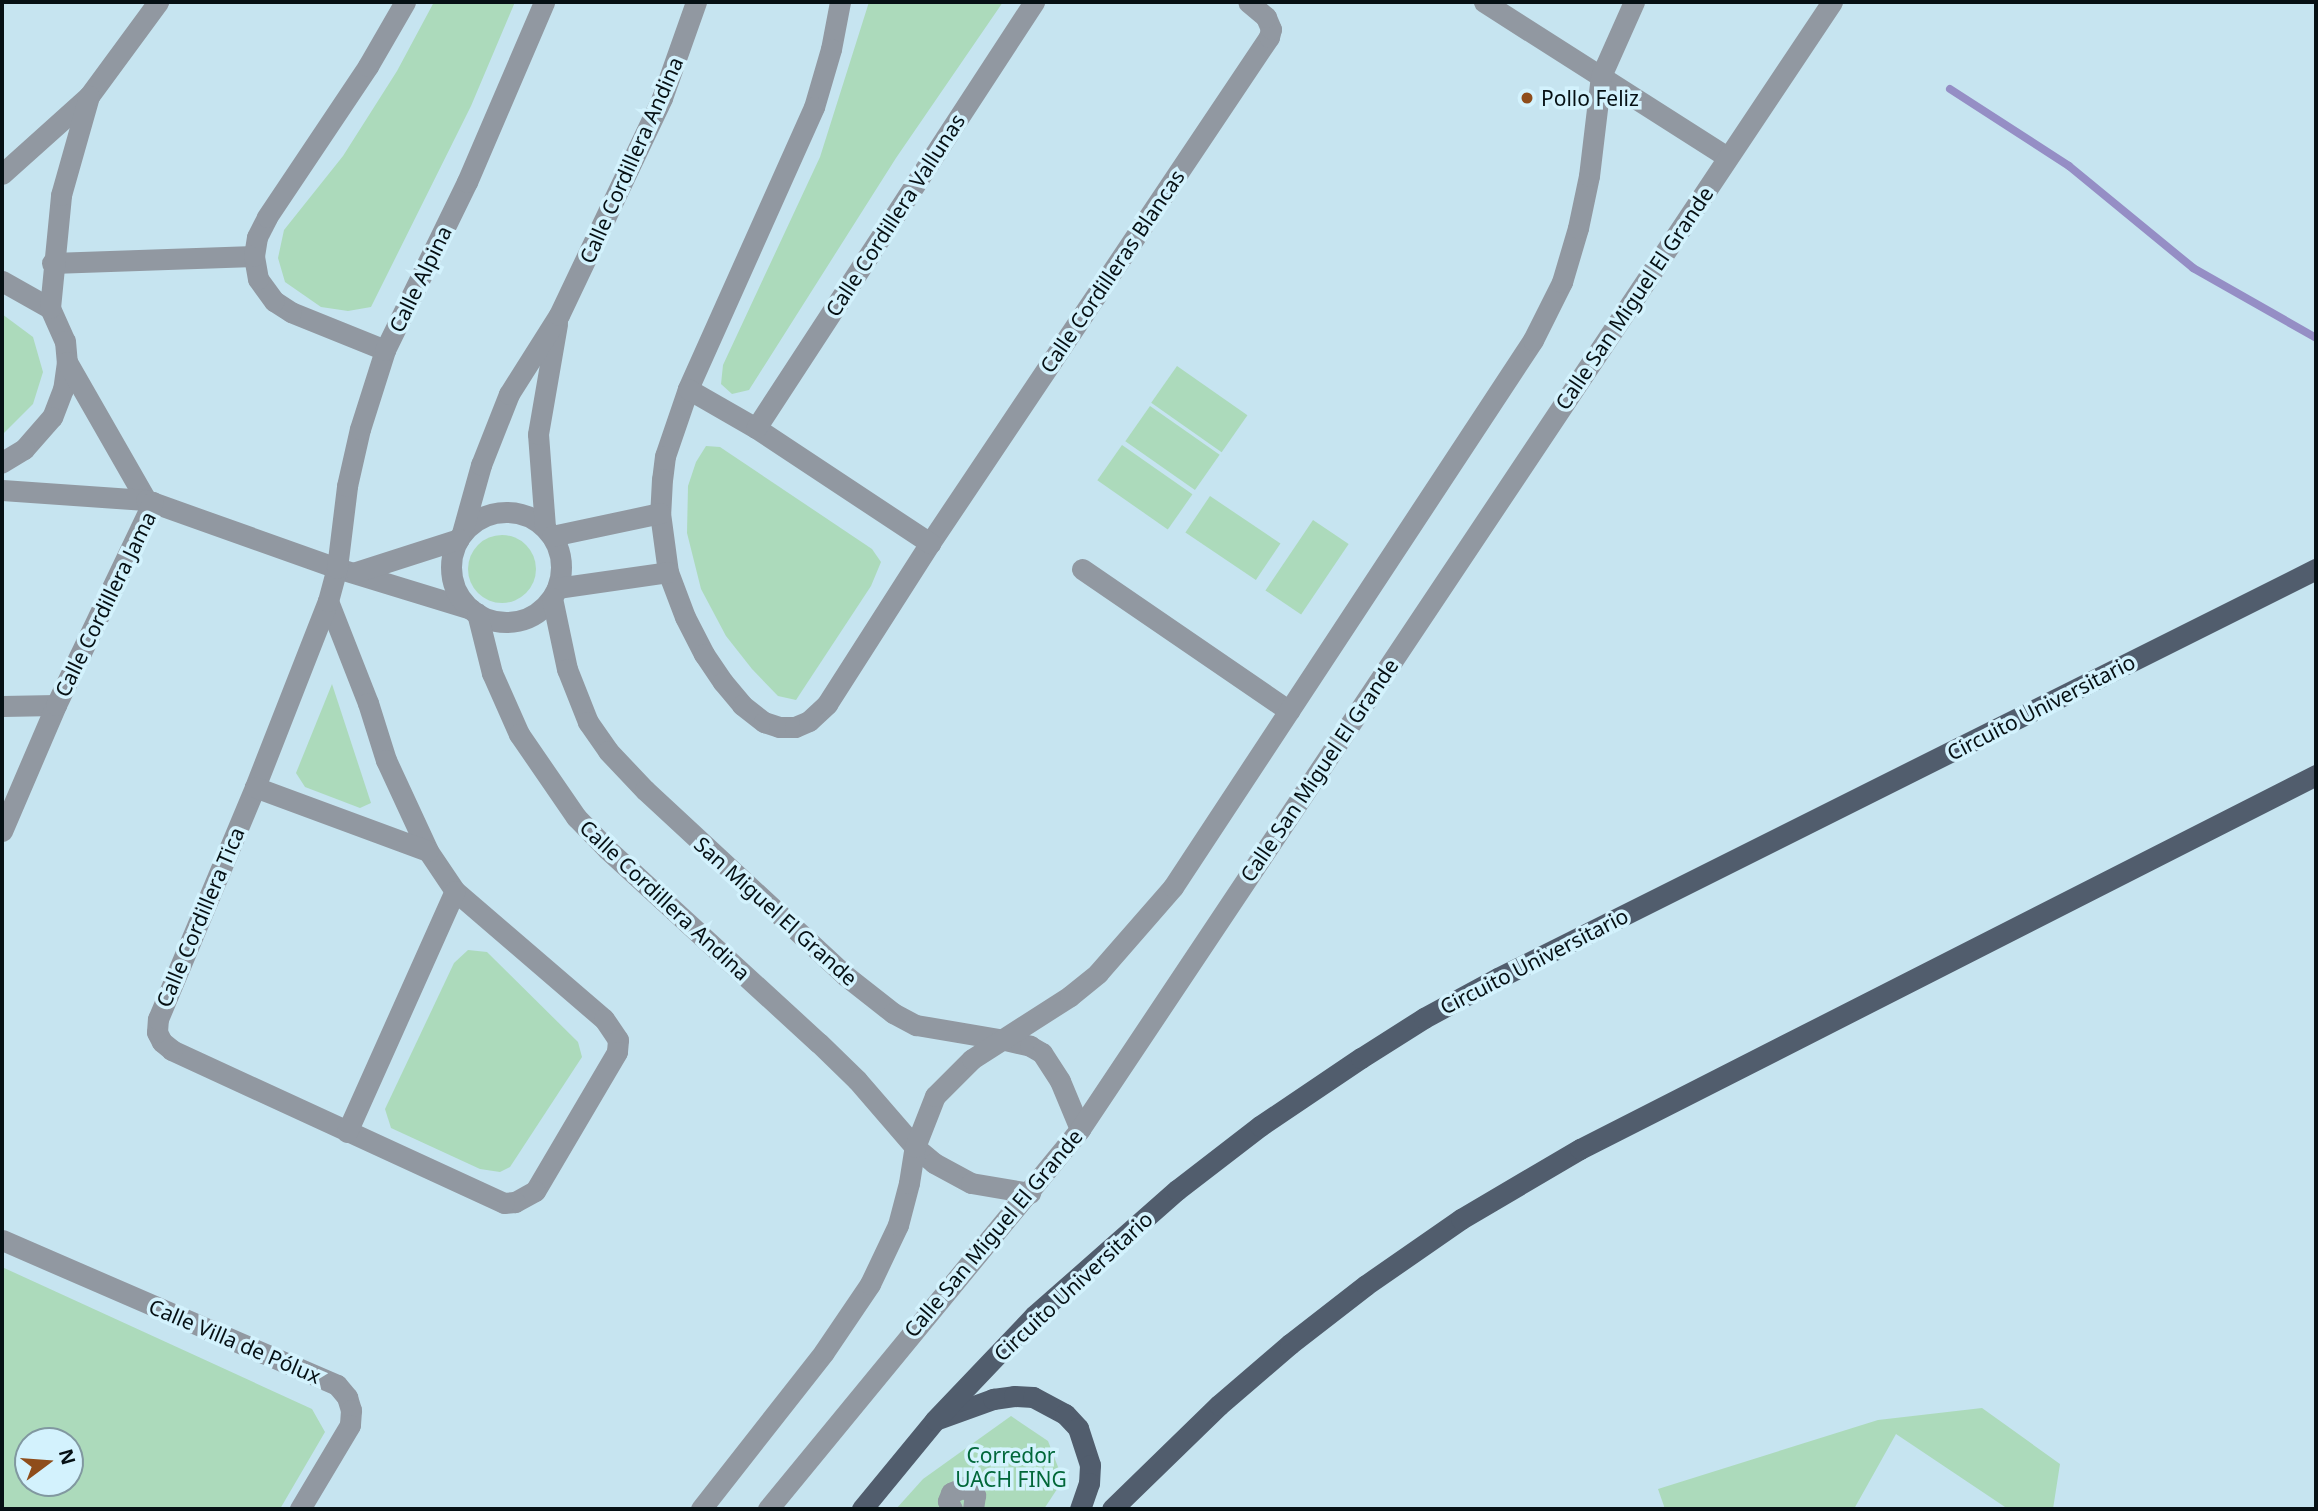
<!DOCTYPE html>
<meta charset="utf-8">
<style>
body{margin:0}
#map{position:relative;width:2318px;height:1511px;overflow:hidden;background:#c6e4f0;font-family:"Noto Sans",sans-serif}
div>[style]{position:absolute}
.green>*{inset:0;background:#acdabb;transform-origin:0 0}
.round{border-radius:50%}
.stream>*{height:8px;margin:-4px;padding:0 4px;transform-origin:4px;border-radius:4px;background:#958ec5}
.minor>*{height:21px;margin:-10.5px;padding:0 10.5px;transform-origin:10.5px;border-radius:10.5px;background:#9198a1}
.minor>.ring{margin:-10.5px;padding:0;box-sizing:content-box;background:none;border:21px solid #9198a1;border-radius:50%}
.major>*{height:21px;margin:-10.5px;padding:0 10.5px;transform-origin:10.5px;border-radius:10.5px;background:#515d6d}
.dots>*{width:19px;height:19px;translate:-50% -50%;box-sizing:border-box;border:4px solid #d3f2fd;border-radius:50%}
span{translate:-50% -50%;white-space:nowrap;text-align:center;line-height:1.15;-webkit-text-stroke:7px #d3f2fd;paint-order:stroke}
.poi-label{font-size:21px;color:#061014}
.left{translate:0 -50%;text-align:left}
.street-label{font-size:21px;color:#061014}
.park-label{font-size:21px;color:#016739}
.frame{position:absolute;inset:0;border:4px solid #061014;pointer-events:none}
.north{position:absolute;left:14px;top:1427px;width:70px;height:70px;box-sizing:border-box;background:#d3f2fd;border:2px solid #8198a0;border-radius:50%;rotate:74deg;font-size:19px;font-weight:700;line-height:28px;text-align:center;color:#061014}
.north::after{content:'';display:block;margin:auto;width:24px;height:32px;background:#8f4d1b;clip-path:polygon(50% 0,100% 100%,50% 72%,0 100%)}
</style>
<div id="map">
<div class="green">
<i style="clip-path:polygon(434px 2px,515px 2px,471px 106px,371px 307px,348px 311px,321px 307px,285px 282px,278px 258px,284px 230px,343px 156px,397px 71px)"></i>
<i style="clip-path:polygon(869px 2px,1003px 2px,896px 158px,749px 390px,732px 394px,721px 384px,723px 365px,820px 157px)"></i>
<i style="clip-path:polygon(2px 314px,33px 337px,43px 372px,33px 404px,2px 435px)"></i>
<i style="left:1177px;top:366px;width:86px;height:45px;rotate:35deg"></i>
<i style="left:1150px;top:406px;width:85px;height:43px;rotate:35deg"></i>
<i style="left:1122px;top:445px;width:86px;height:43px;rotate:35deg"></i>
<i style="clip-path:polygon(706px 446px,720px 447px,872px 549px,881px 562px,871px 586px,796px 700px,778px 696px,752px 669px,726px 636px,701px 589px,687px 533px,688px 486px,696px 462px)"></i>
<i style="left:1210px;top:496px;width:85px;height:44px;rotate:34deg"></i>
<i style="left:1313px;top:520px;width:43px;height:85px;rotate:34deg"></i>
<i class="round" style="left:468px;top:535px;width:68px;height:68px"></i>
<i style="clip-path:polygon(332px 684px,371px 803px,360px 808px,305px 787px,296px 773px)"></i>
<i style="clip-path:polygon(468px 950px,487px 952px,578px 1042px,582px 1057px,510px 1167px,500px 1172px,480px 1169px,391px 1128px,385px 1109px,454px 963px)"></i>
<i style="clip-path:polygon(evenodd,2px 1267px,312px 1409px,325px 1432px,280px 1509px,2px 1509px,2px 1267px,28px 1441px,70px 1441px,70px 1483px,28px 1483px,28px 1441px)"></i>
<i style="clip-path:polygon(1982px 1408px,2060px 1464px,2053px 1509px,2008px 1509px,1896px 1434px,1854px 1509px,1665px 1509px,1658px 1489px,1878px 1420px)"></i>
<i style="clip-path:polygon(1011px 1416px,1048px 1441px,1063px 1480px,1044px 1509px,896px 1509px,923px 1479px)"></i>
</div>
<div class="stream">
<i style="left:1950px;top:89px;width:142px;rotate:32.9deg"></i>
<i style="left:2069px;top:166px;width:161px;rotate:39.4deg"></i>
<i style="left:2193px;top:268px;width:142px;rotate:29.6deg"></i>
</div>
<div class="minor">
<i style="left:840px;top:2px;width:48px;rotate:100.8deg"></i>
<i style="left:831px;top:49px;width:60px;rotate:106.3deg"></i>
<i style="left:814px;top:107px;width:309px;rotate:114.1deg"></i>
<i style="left:688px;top:389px;width:71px;rotate:108.9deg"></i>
<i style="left:665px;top:456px;width:23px;rotate:97deg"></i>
<i style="left:662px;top:479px;width:34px;rotate:93deg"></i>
<i style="left:660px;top:513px;width:60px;rotate:82.3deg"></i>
<i style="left:668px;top:572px;width:48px;rotate:69.3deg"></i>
<i style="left:685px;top:617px;width:42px;rotate:62.8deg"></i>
<i style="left:704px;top:654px;width:34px;rotate:56deg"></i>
<i style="left:723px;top:682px;width:30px;rotate:50deg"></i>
<i style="left:742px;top:705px;width:28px;rotate:38deg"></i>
<i style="left:764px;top:722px;width:16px;rotate:18deg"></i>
<i style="left:779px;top:727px;width:16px"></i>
<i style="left:795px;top:727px;width:15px;rotate:-23deg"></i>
<i style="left:809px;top:721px;width:25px;rotate:-43deg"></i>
<i style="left:827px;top:704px;width:191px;rotate:-57.4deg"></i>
<i style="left:930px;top:543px;width:609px;rotate:-56.18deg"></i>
<i style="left:1269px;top:37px;width:8px;rotate:-76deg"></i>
<i style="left:1271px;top:29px;width:13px;rotate:-113deg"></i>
<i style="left:1266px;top:17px;width:23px;rotate:-140deg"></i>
<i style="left:1484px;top:2px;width:288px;rotate:32.5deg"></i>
<i style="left:2px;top:174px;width:117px;rotate:-41.9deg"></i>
<i style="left:89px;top:96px;width:117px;rotate:-53.7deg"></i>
<i style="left:52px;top:263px;width:202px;rotate:-2deg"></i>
<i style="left:2px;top:281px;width:55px;rotate:29.4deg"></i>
<i style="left:50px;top:308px;width:36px;rotate:66deg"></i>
<i style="left:65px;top:341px;width:21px;rotate:85deg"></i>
<i style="left:67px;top:362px;width:27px;rotate:98deg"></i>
<i style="left:63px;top:389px;width:30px;rotate:111deg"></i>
<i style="left:52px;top:417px;width:43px;rotate:131.2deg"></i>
<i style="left:24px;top:449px;width:26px;rotate:149deg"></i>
<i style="left:50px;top:308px;width:114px;rotate:-84.4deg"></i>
<i style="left:61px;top:195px;width:103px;rotate:-74.2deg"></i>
<i style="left:385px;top:350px;width:101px;rotate:-158deg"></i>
<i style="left:291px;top:312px;width:20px;rotate:-147deg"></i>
<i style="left:274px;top:301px;width:27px;rotate:-126deg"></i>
<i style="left:258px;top:279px;width:23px;rotate:-100deg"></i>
<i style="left:254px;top:256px;width:19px;rotate:-81deg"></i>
<i style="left:257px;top:237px;width:22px;rotate:-63deg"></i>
<i style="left:267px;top:217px;width:182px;rotate:-56.2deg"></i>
<i style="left:368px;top:66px;width:74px;rotate:-60deg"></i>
<i style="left:67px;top:362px;width:159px;rotate:60.2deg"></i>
<i style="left:688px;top:389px;width:78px;rotate:29.8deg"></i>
<i style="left:756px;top:428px;width:209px;rotate:33.5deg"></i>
<i style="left:756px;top:428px;width:509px;rotate:-56.87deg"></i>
<i style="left:2px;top:490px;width:144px;rotate:4deg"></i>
<i style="left:146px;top:500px;width:203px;rotate:19.6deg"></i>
<i style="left:337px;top:568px;width:140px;rotate:17deg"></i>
<i class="ring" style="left:451px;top:512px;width:89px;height:89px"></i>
<i style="left:545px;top:527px;width:93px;rotate:-94.3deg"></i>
<i style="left:538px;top:434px;width:112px;rotate:-80.2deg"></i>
<i style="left:462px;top:533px;width:71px;rotate:-74.4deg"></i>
<i style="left:481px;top:465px;width:76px;rotate:-68.5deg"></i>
<i style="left:509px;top:394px;width:93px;rotate:-57.7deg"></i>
<i style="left:559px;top:315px;width:240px;rotate:-64.6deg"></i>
<i style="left:662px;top:98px;width:102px;rotate:-70.5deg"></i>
<i style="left:552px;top:536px;width:110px;rotate:-12deg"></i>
<i style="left:1082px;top:569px;width:251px;rotate:34.4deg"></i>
<i style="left:356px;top:572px;width:108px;rotate:-17.8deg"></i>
<i style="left:557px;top:588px;width:112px;rotate:-8.2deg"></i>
<i style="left:552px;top:598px;width:73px;rotate:78.1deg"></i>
<i style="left:567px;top:669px;width:57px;rotate:68.4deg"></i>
<i style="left:588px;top:722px;width:35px;rotate:55deg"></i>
<i style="left:608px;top:751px;width:54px;rotate:46.5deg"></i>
<i style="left:645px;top:790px;width:274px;rotate:42.8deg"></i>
<i style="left:846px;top:976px;width:60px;rotate:38.2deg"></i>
<i style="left:893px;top:1013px;width:26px;rotate:28deg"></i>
<i style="left:916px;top:1025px;width:90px;rotate:9.6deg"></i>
<i style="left:1005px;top:1040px;width:26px;rotate:13deg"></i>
<i style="left:1030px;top:1046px;width:14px;rotate:30deg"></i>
<i style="left:1042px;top:1053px;width:33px;rotate:57deg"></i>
<i style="left:1060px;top:1081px;width:52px;rotate:67.4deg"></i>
<i style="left:328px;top:601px;width:110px;rotate:68.6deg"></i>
<i style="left:368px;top:703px;width:60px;rotate:72.5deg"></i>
<i style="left:386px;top:760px;width:100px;rotate:65.2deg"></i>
<i style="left:428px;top:851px;width:48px;rotate:56deg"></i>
<i style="left:455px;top:891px;width:196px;rotate:40.7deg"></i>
<i style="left:604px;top:1019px;width:25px;rotate:56deg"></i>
<i style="left:618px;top:1040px;width:12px;rotate:95deg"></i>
<i style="left:617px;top:1052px;width:161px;rotate:120.5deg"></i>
<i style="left:535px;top:1191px;width:23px;rotate:151deg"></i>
<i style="left:515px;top:1202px;width:11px;rotate:175deg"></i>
<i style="left:504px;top:1203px;width:366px;rotate:-155.3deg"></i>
<i style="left:172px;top:1050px;width:13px;rotate:-141deg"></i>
<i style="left:162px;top:1042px;width:11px;rotate:-117deg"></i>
<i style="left:157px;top:1032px;width:13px;rotate:-86deg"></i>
<i style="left:158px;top:1019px;width:251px;rotate:-67.3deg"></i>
<i style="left:255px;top:787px;width:200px;rotate:-68.6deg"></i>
<i style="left:328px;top:601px;width:34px;rotate:-75deg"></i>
<i style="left:337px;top:568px;width:83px;rotate:-83deg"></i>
<i style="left:347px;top:486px;width:58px;rotate:-77.2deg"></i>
<i style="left:360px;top:429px;width:83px;rotate:-72.4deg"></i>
<i style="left:385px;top:350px;width:187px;rotate:-64deg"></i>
<i style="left:467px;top:182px;width:196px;rotate:-66.8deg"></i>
<i style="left:477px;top:613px;width:62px;rotate:76deg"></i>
<i style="left:492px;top:673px;width:67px;rotate:66.1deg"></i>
<i style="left:519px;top:734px;width:101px;rotate:55.5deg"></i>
<i style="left:576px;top:817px;width:45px;rotate:45.9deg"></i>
<i style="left:607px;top:849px;width:287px;rotate:42.5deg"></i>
<i style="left:819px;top:1043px;width:53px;rotate:44.2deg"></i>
<i style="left:857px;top:1080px;width:89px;rotate:49.1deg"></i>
<i style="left:915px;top:1147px;width:25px;rotate:40deg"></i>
<i style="left:934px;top:1163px;width:42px;rotate:28.4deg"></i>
<i style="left:971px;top:1183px;width:60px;rotate:9.6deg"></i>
<i style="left:2px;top:706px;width:54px;rotate:-1.1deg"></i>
<i style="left:255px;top:787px;width:184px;rotate:20.3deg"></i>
<i style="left:2px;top:831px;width:137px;rotate:-66.8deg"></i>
<i style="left:56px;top:705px;width:225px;rotate:-64.5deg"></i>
<i style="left:347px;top:1132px;width:264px;rotate:-65.9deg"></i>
<i style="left:2px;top:1240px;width:365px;rotate:23.4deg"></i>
<i style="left:337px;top:1385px;width:16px;rotate:50deg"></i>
<i style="left:347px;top:1397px;width:14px;rotate:73deg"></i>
<i style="left:351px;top:1410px;width:15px;rotate:94deg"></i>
<i style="left:350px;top:1425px;width:98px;rotate:120.8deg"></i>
<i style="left:701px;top:1509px;width:199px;rotate:-51.9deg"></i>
<i style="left:824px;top:1352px;width:82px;rotate:-55.9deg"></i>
<i style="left:870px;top:1284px;width:65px;rotate:-64.6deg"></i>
<i style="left:898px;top:1225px;width:43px;rotate:-75.3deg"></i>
<i style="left:909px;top:1183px;width:36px;rotate:-81deg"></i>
<i style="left:915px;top:1147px;width:55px;rotate:-68.6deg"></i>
<i style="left:935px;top:1096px;width:52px;rotate:-45deg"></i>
<i style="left:972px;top:1059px;width:117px;rotate:-32.7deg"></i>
<i style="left:1070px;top:996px;width:36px;rotate:-39deg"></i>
<i style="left:1098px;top:973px;width:114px;rotate:-48.9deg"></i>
<i style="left:1173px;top:887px;width:655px;rotate:-56.65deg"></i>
<i style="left:1533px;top:340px;width:65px;rotate:-63.4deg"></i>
<i style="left:1562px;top:282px;width:56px;rotate:-73.5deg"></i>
<i style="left:1578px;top:228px;width:53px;rotate:-78.1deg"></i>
<i style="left:1589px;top:176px;width:101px;rotate:-83.2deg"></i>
<i style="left:1601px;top:76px;width:81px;rotate:-66deg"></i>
<i style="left:768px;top:1509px;width:492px;rotate:-50.6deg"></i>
<i style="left:1080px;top:1129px;width:1355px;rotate:-56.29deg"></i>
<i style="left:952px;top:1509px;width:9px;rotate:-117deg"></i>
<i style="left:948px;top:1501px;width:9px;rotate:-69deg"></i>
<i style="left:951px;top:1493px;width:14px;rotate:-25deg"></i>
<i style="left:964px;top:1487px;width:14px;rotate:36deg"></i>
<i style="left:975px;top:1495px;width:14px;rotate:98deg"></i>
</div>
<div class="major">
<i style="left:938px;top:1419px;width:59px;rotate:-20deg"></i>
<i style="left:993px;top:1399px;width:21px;rotate:-8deg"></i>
<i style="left:1014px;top:1396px;width:19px;rotate:3deg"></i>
<i style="left:1033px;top:1397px;width:36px;rotate:28deg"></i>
<i style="left:1065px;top:1414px;width:19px;rotate:47deg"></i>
<i style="left:1078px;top:1428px;width:39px;rotate:72deg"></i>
<i style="left:1090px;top:1465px;width:18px;rotate:93deg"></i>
<i style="left:1089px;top:1483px;width:28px;rotate:109deg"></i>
<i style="left:862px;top:1509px;width:115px;rotate:-50.6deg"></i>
<i style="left:935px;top:1420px;width:144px;rotate:-46.4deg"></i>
<i style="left:1034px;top:1316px;width:191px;rotate:-41.4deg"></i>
<i style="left:1177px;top:1190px;width:105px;rotate:-37.6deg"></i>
<i style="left:1260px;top:1126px;width:122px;rotate:-34deg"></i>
<i style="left:1361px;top:1058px;width:75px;rotate:-32.4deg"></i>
<i style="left:1424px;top:1018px;width:84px;rotate:-28.4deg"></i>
<i style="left:1498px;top:978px;width:915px;rotate:-26.57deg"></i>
<i style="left:1112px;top:1509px;width:149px;rotate:-44.2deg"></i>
<i style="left:1219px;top:1405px;width:94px;rotate:-40.7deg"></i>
<i style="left:1290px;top:1344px;width:96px;rotate:-37.8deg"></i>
<i style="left:1366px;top:1285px;width:116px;rotate:-34.8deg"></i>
<i style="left:1461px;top:1219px;width:138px;rotate:-30.5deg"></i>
<i style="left:1580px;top:1149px;width:826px;rotate:-26.94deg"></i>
</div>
<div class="dots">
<i style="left:1527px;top:98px;background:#8f4d1b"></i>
</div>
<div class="poi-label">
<span class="left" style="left:1541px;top:98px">Pollo Feliz</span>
</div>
<div class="street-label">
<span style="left:631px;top:160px;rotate:-66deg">Calle Cordillera Andina</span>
<span style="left:895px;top:215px;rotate:-57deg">Calle Cordillera Vallunas</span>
<span style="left:1112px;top:271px;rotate:-56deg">Calle Cordilleras Blancas</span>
<span style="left:420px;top:279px;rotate:-64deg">Calle Alpina</span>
<span style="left:1634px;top:298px;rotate:-56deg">Calle San Miguel El Grande</span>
<span style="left:105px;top:604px;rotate:-64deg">Calle Cordillera Jama</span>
<span style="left:2041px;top:707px;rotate:-27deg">Circuito Universitario</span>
<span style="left:1319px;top:770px;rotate:-56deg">Calle San Miguel El Grande</span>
<span style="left:665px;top:900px;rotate:43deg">Calle Cordillera Andina</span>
<span style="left:776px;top:911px;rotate:42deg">San Miguel El Grande</span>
<span style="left:200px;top:917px;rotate:-67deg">Calle Cordillera Tica</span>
<span style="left:1534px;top:961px;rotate:-27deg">Circuito Universitario</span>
<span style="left:993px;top:1233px;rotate:-50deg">Calle San Miguel El Grande</span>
<span style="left:1073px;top:1286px;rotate:-43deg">Circuito Universitario</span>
<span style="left:235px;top:1341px;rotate:23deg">Calle Villa de Pólux</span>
</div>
<div class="park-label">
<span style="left:1011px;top:1467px">Corredor<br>UACH FING</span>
</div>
<div class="frame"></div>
<div class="north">N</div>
</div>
